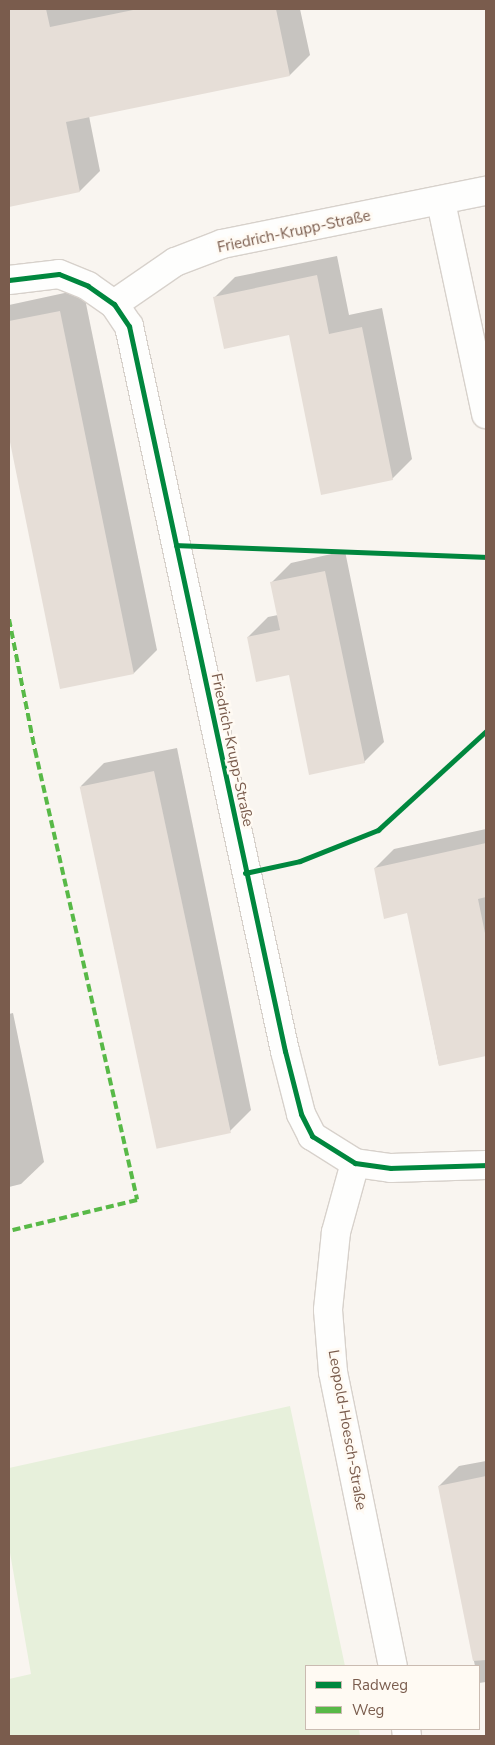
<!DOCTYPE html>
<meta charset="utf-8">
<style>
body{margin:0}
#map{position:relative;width:495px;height:1745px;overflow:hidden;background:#f9f5f0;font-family:"Nunito Sans",sans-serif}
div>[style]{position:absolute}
.green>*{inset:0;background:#e7f0db}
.shadow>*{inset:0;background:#0003}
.building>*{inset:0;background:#e6ded7;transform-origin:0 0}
.roads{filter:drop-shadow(1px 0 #d7d1cb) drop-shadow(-1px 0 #d7d1cb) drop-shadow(0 1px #d7d1cb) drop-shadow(0 -1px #d7d1cb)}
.street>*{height:28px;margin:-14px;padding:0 14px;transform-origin:14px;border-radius:14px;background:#fefefd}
.quiet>*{height:4px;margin-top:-2px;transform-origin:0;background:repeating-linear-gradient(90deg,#58b947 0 8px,transparent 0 12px)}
.cycleway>*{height:5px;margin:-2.5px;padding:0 2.5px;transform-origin:2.5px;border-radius:2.5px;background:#00873e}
span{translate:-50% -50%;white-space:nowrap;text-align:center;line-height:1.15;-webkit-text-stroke:5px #fffaf3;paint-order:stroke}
.street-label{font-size:15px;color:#7a5c4d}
.frame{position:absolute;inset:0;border:10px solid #7a5c4d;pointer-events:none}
.legend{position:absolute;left:305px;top:1665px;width:175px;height:65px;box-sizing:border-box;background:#fffaf3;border:1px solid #cabbb1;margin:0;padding:6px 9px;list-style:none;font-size:15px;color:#7a5c4d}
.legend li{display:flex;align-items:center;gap:10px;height:25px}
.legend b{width:25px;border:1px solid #cabbb1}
</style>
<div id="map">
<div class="green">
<i style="clip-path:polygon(290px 1406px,345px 1666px,306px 1666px,306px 1729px,359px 1729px,360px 1736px,9px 1736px,9px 1679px,31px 1674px,9px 1547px,9px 1468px)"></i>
</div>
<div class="shadow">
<i style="clip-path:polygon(9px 9px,300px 9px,310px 55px,290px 75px,89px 116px,100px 171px,80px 191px,9px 206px)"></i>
<i style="clip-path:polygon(337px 256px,349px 315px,382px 308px,412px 459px,392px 479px,290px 334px,215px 297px,235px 277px)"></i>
<i style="clip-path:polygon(83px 289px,157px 650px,134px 673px,61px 688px,9px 431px,9px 305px)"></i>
<i style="clip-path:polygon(345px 551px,384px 742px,364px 762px,290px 674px,248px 637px,268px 617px,278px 615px,271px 583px,291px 563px)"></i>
<i style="clip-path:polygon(177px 748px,251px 1110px,228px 1133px,81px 786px,104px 763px)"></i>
<i style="clip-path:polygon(486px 829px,486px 1055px,439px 1065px,408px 912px,375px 868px,394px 849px)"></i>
<i style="clip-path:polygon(13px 1013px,44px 1162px,21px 1184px,9px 1187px,9px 1014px)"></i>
<i style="clip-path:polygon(486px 1461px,486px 1682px,479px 1683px,479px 1666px,475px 1666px,439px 1486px,459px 1466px)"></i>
</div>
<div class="building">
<i style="clip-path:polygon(9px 9px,46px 9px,50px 27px,138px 9px,276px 9px,290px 76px,66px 122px,80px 192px,9px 207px)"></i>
<i style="clip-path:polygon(317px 275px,329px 334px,362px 327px,393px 480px,321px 495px,289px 335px,224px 349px,213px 297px)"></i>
<i style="clip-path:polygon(60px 311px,134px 674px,60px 689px,9px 437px,9px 321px)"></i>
<i style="clip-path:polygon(325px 571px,365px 763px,309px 775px,289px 675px,256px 682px,247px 637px,280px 630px,270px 582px)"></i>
<i style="left:154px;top:771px;width:370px;height:76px;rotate:78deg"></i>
<i style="clip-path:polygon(486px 843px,486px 897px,478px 899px,486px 938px,486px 1056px,439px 1066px,407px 913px,384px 919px,374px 868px)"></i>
<i style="clip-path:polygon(486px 1476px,486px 1660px,473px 1661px,438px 1486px)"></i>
</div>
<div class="roads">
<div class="street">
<i style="left:441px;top:202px;width:217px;rotate:78deg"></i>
<i style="left:9px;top:280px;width:50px;rotate:-6.8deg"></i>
<i style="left:59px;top:274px;width:31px;rotate:22deg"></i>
<i style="left:88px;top:286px;width:32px;rotate:35deg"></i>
<i style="left:114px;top:304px;width:27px;rotate:56deg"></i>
<i style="left:129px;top:326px;width:742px;rotate:77.86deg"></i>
<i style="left:285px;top:1051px;width:65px;rotate:75.7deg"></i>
<i style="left:301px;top:1114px;width:25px;rotate:63deg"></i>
<i style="left:312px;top:1136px;width:51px;rotate:32.1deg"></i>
<i style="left:355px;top:1163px;width:36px;rotate:8deg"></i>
<i style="left:391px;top:1168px;width:95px;rotate:-1.8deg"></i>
<i style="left:114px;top:304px;width:74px;rotate:-34.5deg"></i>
<i style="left:175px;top:262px;width:50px;rotate:-21deg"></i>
<i style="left:222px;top:244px;width:269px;rotate:-11.4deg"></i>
<i style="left:355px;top:1163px;width:72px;rotate:105.4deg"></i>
<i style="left:336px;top:1232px;width:78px;rotate:95.9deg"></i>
<i style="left:328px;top:1310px;width:62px;rotate:85.4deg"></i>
<i style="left:333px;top:1372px;width:300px;rotate:78.5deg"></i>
<i style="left:406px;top:1729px;width:7px;rotate:82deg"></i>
</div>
</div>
<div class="quiet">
<i style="left:9px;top:619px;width:134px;rotate:78.8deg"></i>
<i style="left:35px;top:750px;width:461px;rotate:77.2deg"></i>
<i style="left:137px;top:1200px;width:132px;rotate:166.4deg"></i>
</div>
<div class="cycleway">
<i style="left:9px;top:280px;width:50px;rotate:-6.8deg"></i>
<i style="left:59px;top:274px;width:31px;rotate:22deg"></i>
<i style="left:88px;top:286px;width:32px;rotate:35deg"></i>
<i style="left:114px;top:304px;width:27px;rotate:56deg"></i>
<i style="left:129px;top:326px;width:742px;rotate:77.86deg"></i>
<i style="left:285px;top:1051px;width:65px;rotate:75.7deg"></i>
<i style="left:301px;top:1114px;width:25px;rotate:63deg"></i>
<i style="left:312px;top:1136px;width:51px;rotate:32.1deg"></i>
<i style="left:355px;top:1163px;width:36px;rotate:8deg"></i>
<i style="left:391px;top:1168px;width:95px;rotate:-1.8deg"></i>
<i style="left:176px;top:545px;width:310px;rotate:2.2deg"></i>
<i style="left:245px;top:873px;width:56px;rotate:-12.3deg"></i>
<i style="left:300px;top:861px;width:84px;rotate:-21.7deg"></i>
<i style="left:378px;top:830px;width:147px;rotate:-42.5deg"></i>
</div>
<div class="street-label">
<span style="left:294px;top:232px;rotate:-12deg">Friedrich-Krupp-Straße</span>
<span style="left:232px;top:750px;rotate:78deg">Friedrich-Krupp-Straße</span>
<span style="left:347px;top:1430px;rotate:80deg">Leopold-Hoesch-Straße</span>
</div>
<div class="frame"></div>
<ul class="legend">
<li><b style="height:6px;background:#00873e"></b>Radweg</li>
<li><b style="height:6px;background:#58b947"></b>Weg</li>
</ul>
</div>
